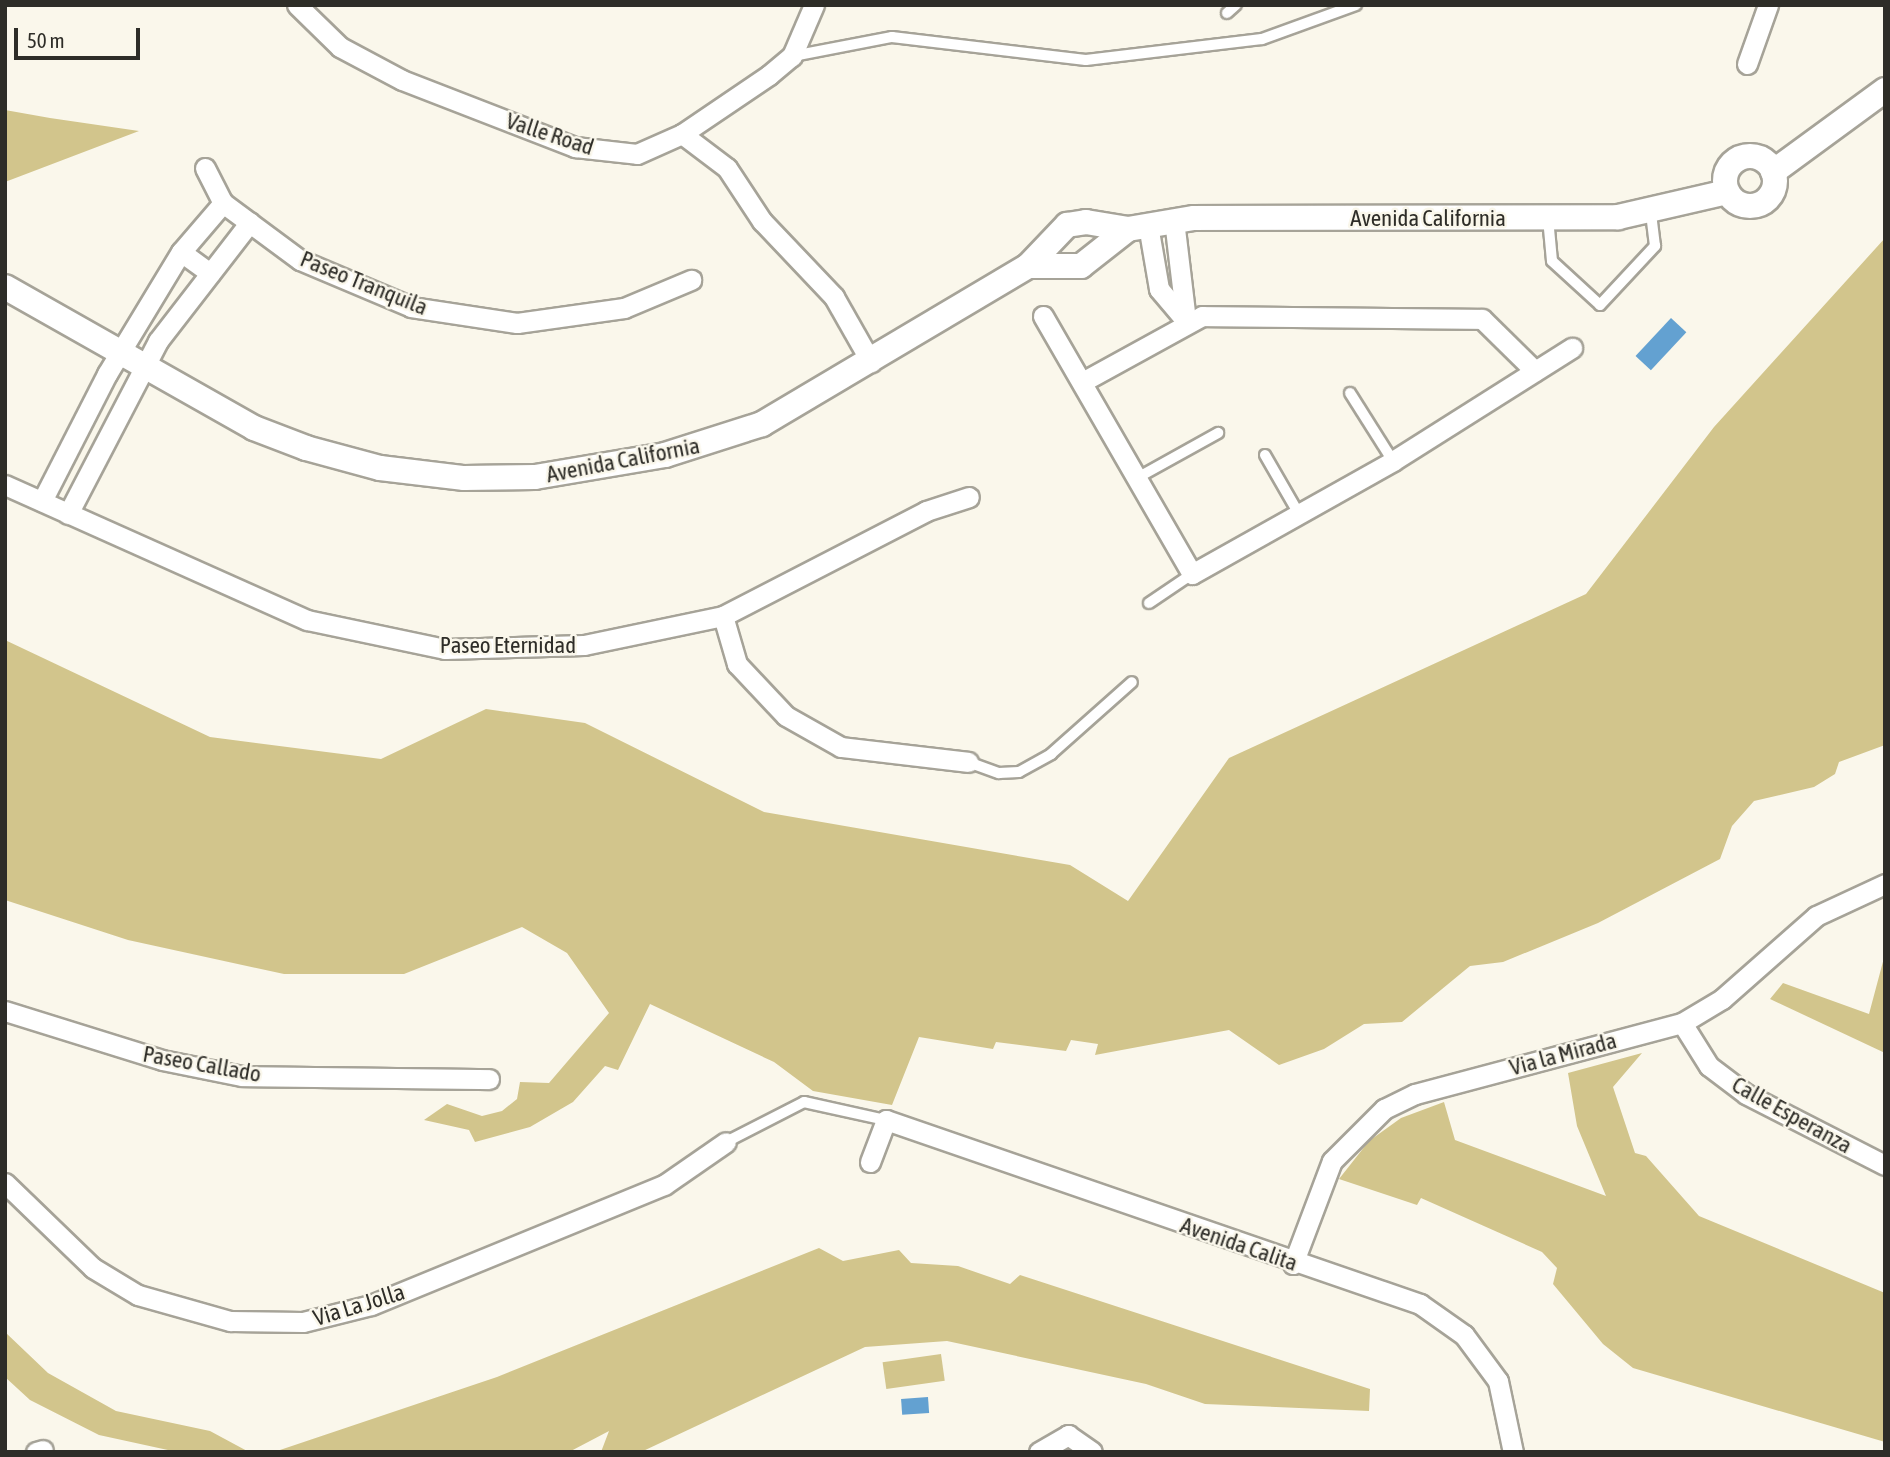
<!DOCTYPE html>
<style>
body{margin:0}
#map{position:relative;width:1890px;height:1457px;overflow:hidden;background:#faf7eb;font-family:"Asap Condensed",sans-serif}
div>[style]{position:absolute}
.green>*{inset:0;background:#d2c58c;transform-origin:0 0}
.water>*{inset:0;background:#63a1d1;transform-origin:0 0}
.roads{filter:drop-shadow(2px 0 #a6a398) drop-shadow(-2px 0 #a6a398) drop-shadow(0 2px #a6a398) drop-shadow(0 -2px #a6a398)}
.service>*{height:10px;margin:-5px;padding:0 5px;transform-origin:5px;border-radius:5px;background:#fff}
.minor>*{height:19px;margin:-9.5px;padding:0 9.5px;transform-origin:9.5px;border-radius:9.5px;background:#fff}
.tertiary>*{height:24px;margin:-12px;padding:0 12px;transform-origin:12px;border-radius:12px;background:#fff}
.tertiary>.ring{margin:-12px;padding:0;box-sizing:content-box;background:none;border:24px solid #fff;border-radius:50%}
span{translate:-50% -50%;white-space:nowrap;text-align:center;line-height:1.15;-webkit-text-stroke:5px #faf7eb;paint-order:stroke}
.street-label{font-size:23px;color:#2e2d28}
.frame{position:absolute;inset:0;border:7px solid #2e2d28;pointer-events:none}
.scale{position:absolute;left:14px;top:28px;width:126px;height:32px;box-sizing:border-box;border:4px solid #2e2d28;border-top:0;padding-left:9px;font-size:21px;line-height:24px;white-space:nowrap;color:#2e2d28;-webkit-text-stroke:5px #faf7eb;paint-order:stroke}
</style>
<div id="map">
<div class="green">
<i style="clip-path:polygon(5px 110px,50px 118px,139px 131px,5px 182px)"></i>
<i style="clip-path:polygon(1885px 238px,1885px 745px,1839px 762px,1835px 774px,1814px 787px,1754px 801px,1732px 826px,1720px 859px,1598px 923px,1503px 962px,1470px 966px,1402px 1022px,1364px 1024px,1324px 1049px,1279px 1065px,1229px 1030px,1095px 1055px,1098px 1044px,1071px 1040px,1066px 1051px,996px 1042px,993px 1049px,919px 1037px,892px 1105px,813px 1091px,774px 1062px,650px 1004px,618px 1070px,605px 1066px,573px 1102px,530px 1127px,475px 1142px,469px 1130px,424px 1120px,447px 1104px,482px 1116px,502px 1111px,517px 1099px,520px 1082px,549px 1083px,609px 1013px,567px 953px,522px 927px,404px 974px,284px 974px,128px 940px,5px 900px,5px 640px,210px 737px,381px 759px,486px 709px,585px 723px,764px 812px,1070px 865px,1128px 901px,1229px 758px,1586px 594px,1714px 427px)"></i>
<i style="clip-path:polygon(1885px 954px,1885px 1053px,1770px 999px,1783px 983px,1869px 1014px)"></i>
<i style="clip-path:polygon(1642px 1053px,1613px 1087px,1635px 1153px,1646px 1156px,1699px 1216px,1885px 1293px,1885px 1442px,1633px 1368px,1603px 1344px,1553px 1284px,1557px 1268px,1542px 1252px,1421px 1198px,1417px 1205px,1339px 1179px,1369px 1141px,1401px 1118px,1444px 1102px,1455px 1140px,1606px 1196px,1577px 1126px,1568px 1073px)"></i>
<i style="clip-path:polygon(819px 1248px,843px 1261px,899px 1250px,911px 1263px,958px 1266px,1010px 1284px,1020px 1275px,1370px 1389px,1369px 1411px,1205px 1404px,1146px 1384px,947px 1341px,865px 1347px,641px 1452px,601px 1452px,609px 1431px,569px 1452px,274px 1452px,497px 1377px)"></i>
<i style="clip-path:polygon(5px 1332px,48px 1373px,116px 1411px,210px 1431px,249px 1452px,177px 1452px,99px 1435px,30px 1400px,5px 1377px)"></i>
<i style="left:941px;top:1354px;width:27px;height:59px;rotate:82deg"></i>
</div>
<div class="water">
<i style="left:1671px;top:318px;width:21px;height:52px;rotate:43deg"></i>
<i style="left:928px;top:1397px;width:16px;height:27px;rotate:86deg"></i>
</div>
<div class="roads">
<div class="service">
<i style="left:1227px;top:13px;width:12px;rotate:-42deg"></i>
<i style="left:793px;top:56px;width:101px;rotate:-10.9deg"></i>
<i style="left:892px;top:37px;width:195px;rotate:6.8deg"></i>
<i style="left:1086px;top:60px;width:177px;rotate:-6.8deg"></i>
<i style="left:1262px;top:39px;width:100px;rotate:-19.9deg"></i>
<i style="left:1548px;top:218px;width:43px;rotate:84.7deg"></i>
<i style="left:1552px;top:261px;width:65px;rotate:42.5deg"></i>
<i style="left:1600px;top:305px;width:81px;rotate:-47deg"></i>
<i style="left:1655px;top:246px;width:33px;rotate:-97deg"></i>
<i style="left:1350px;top:393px;width:80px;rotate:57.7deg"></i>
<i style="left:1265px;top:455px;width:68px;rotate:60deg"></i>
<i style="left:1137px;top:478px;width:93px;rotate:-29.1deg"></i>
<i style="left:1149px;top:603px;width:52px;rotate:-34deg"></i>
<i style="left:968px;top:762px;width:33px;rotate:20deg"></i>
<i style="left:999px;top:773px;width:20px;rotate:-3deg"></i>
<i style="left:1019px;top:772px;width:37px;rotate:-29deg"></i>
<i style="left:1051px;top:754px;width:108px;rotate:-41.6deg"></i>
<i style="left:726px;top:1142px;width:88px;rotate:-27.1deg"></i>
<i style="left:804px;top:1102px;width:84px;rotate:12.4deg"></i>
</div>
<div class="minor">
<i style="left:297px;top:5px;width:60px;rotate:44.3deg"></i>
<i style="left:340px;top:47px;width:70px;rotate:28deg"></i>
<i style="left:402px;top:80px;width:186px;rotate:21.2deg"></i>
<i style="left:575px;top:147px;width:62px;rotate:6.4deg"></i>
<i style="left:637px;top:154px;width:49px;rotate:-24deg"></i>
<i style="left:682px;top:134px;width:105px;rotate:-34.1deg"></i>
<i style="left:769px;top:75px;width:30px;rotate:-40deg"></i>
<i style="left:792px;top:56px;width:56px;rotate:-66.7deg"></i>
<i style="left:1747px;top:64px;width:63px;rotate:-70.4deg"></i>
<i style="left:682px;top:134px;width:56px;rotate:37.1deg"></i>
<i style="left:727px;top:168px;width:64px;rotate:56.6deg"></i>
<i style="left:762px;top:221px;width:105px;rotate:46.5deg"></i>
<i style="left:834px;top:297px;width:75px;rotate:60.4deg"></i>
<i style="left:205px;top:168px;width:39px;rotate:63deg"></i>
<i style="left:223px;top:203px;width:96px;rotate:36.5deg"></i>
<i style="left:300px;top:260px;width:121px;rotate:22.9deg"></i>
<i style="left:411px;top:307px;width:107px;rotate:8.6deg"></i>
<i style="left:517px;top:323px;width:108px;rotate:-8deg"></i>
<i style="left:624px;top:308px;width:73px;rotate:-22.7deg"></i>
<i style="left:1174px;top:220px;width:102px;rotate:83.2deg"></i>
<i style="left:1148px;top:225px;width:65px;rotate:80.2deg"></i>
<i style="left:1159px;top:289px;width:42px;rotate:49.8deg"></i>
<i style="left:181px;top:252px;width:36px;rotate:36deg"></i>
<i style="left:1043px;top:316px;width:298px;rotate:60deg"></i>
<i style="left:1192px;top:574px;width:231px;rotate:-29.3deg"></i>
<i style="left:1393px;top:461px;width:212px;rotate:-32.3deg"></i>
<i style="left:1084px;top:381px;width:135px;rotate:-28.8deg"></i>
<i style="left:1202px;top:316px;width:280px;rotate:0.6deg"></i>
<i style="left:1482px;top:319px;width:74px;rotate:44.5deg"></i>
<i style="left:5px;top:485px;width:331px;rotate:24.1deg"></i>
<i style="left:307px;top:620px;width:141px;rotate:11.9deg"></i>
<i style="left:445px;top:649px;width:139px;rotate:-1.6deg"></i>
<i style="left:584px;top:645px;width:142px;rotate:-11.8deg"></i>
<i style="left:723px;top:616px;width:229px;rotate:-27.3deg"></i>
<i style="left:926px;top:511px;width:45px;rotate:-18deg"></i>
<i style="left:42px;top:501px;width:143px;rotate:-62.9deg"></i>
<i style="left:107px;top:374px;width:143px;rotate:-58.8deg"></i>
<i style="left:181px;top:252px;width:65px;rotate:-49.4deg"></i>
<i style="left:68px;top:514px;width:195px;rotate:-62.5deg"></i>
<i style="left:158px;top:341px;width:150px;rotate:-52.3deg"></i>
<i style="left:723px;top:616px;width:50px;rotate:73.7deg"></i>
<i style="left:737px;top:664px;width:71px;rotate:46.7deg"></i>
<i style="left:786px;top:716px;width:63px;rotate:29.4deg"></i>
<i style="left:841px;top:747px;width:128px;rotate:6.7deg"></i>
<i style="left:5px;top:1011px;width:164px;rotate:17.3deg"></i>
<i style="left:162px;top:1060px;width:82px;rotate:11.3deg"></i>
<i style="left:242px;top:1076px;width:247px;rotate:0.7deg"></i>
<i style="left:1682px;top:1023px;width:51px;rotate:57.9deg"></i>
<i style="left:1709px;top:1066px;width:46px;rotate:37.1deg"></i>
<i style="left:1746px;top:1094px;width:156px;rotate:27.1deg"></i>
<i style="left:870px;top:1162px;width:45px;rotate:-69.1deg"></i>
<i style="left:886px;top:1120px;width:565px;rotate:19.01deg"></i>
<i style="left:1420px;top:1304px;width:54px;rotate:35.2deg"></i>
<i style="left:1464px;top:1335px;width:57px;rotate:53.5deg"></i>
<i style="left:1498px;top:1381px;width:73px;rotate:78.1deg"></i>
<i style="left:5px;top:1183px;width:122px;rotate:44deg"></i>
<i style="left:93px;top:1268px;width:52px;rotate:31deg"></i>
<i style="left:138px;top:1295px;width:96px;rotate:15.8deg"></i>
<i style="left:230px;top:1321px;width:73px;rotate:0.8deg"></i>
<i style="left:303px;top:1322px;width:70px;rotate:-14deg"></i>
<i style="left:371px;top:1305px;width:317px;rotate:-22.3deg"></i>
<i style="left:664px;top:1185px;width:75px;rotate:-34.7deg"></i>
<i style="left:1293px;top:1264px;width:110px;rotate:-69.3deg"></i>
<i style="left:1332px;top:1161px;width:74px;rotate:-45deg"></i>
<i style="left:1384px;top:1109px;width:34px;rotate:-26deg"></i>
<i style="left:1415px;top:1094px;width:276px;rotate:-14.9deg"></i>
<i style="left:1682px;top:1023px;width:47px;rotate:-31deg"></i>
<i style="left:1722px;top:999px;width:125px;rotate:-41.4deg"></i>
<i style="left:1816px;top:916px;width:76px;rotate:-24.9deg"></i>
<i style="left:36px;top:1452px;width:7px;rotate:-16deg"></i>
<i style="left:1039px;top:1452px;width:34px;rotate:-30deg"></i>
<i style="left:1068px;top:1435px;width:29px;rotate:35deg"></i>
</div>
<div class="tertiary">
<i class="ring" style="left:1725px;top:156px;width:26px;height:26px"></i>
<i style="left:1773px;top:172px;width:139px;rotate:-36.2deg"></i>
<i style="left:1086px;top:222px;width:43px;rotate:9.5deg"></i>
<i style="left:1128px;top:229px;width:60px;rotate:141.8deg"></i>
<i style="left:1081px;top:266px;width:53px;rotate:180deg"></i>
<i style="left:1028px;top:266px;width:57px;rotate:-46.4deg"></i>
<i style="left:1067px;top:225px;width:19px;rotate:-9deg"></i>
<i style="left:1128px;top:229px;width:67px;rotate:-9.5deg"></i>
<i style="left:1194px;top:218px;width:424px;rotate:-0.1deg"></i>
<i style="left:1618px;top:217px;width:112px;rotate:-12.9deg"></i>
<i style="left:5px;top:287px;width:286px;rotate:29.5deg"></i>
<i style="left:254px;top:428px;width:56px;rotate:21deg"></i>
<i style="left:306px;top:448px;width:77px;rotate:15.1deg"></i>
<i style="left:380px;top:468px;width:85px;rotate:6.8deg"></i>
<i style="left:464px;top:478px;width:71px;rotate:-0.8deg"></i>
<i style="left:535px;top:477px;width:132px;rotate:-9.6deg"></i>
<i style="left:665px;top:455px;width:102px;rotate:-17.7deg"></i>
<i style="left:762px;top:424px;width:309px;rotate:-30.7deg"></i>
</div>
</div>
<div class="street-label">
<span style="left:550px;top:134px;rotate:18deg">Valle Road</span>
<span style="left:1428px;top:218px">Avenida California</span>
<span style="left:364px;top:283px;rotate:22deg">Paseo Tranquila</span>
<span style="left:623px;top:460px;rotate:-11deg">Avenida California</span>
<span style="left:508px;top:645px">Paseo Eternidad</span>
<span style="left:1563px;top:1054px;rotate:-15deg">Via la Mirada</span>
<span style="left:202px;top:1064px;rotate:10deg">Paseo Callado</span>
<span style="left:1792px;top:1115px;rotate:29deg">Calle Esperanza</span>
<span style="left:1239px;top:1244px;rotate:19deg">Avenida Calita</span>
<span style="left:359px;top:1305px;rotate:-17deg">Via La Jolla</span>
</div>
<div class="frame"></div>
<div class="scale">50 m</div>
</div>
